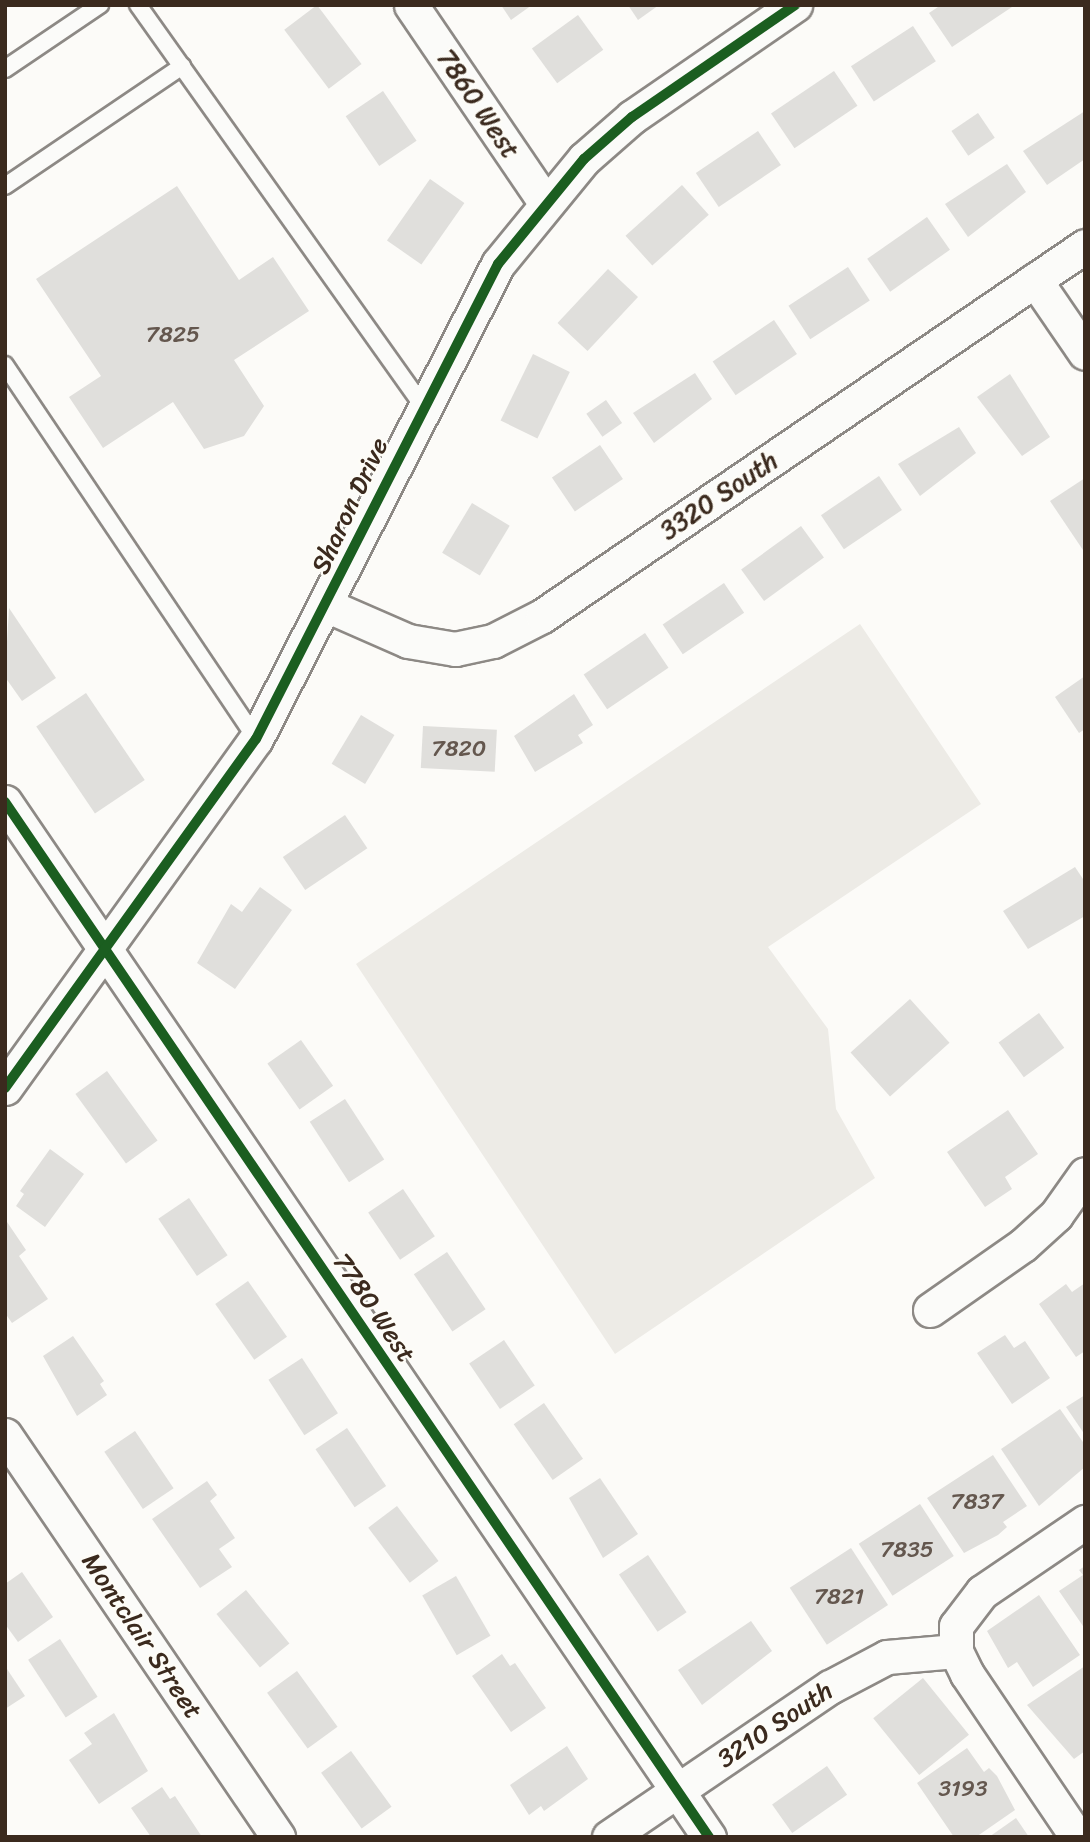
<!DOCTYPE html>
<style>
body{margin:0}
#map{position:relative;width:1090px;height:1842px;overflow:hidden;background:#fcfbf8;font-family:Sriracha,sans-serif}
div>[style]{position:absolute}
.green>*{inset:0;background:#edebe6}
.building>*{inset:0;background:#e0dfdc;transform-origin:0 0}
.roads{filter:drop-shadow(2px 0 #8d8985) drop-shadow(-2px 0 #8d8985) drop-shadow(0 2px #8d8985) drop-shadow(0 -2px #8d8985)}
.service>*{height:16px;margin:-8px;padding:0 8px;transform-origin:8px;border-radius:8px;background:#fbfbf9}
.minor>*{height:33px;margin:-16.5px;padding:0 16.5px;transform-origin:16.5px;border-radius:16.5px;background:#fbfbf9}
.cycleway>*{height:10px;margin:-5px;padding:0 5px;transform-origin:5px;border-radius:5px;background:#1b5e20}
span{translate:-50% -50%;white-space:nowrap;text-align:center;line-height:1.15;-webkit-text-stroke:5px #fdfcf7;paint-order:stroke}
.number-label{font-size:23px;color:#64574e}
.number-label span{-webkit-text-stroke-width:0}
.street-label{font-size:26px;color:#3b2a1e}
.frame{position:absolute;inset:0;border:7px solid #3b2a1e;pointer-events:none}
</style>
<div id="map">
<div class="green">
<i style="clip-path:polygon(860px 624px,981px 804px,768px 947px,828px 1029px,836px 1109px,875px 1178px,615px 1354px,356px 964px)"></i>
</div>
<div class="building">
<i style="left:317px;top:5px;width:74px;height:41px;rotate:53deg"></i>
<i style="clip-path:polygon(501px 5px,532px 5px,511px 20px)"></i>
<i style="clip-path:polygon(628px 5px,659px 5px,638px 20px)"></i>
<i style="clip-path:polygon(941px 5px,1015px 5px,952px 47px,929px 13px)"></i>
<i style="left:578px;top:15px;width:43px;height:57px;rotate:54deg"></i>
<i style="left:913px;top:26px;width:42px;height:74px;rotate:57deg"></i>
<i style="left:834px;top:71px;width:42px;height:76px;rotate:56deg"></i>
<i style="left:383px;top:91px;width:60px;height:45px;rotate:56deg"></i>
<i style="clip-path:polygon(1085px 111px,1085px 159px,1047px 185px,1023px 151px)"></i>
<i style="left:978px;top:113px;width:30px;height:32px;rotate:56deg"></i>
<i style="left:758px;top:131px;width:41px;height:75px;rotate:56deg"></i>
<i style="clip-path:polygon(1007px 164px,1026px 192px,968px 237px,945px 204px)"></i>
<i style="left:430px;top:179px;width:42px;height:75px;rotate:35deg"></i>
<i style="left:682px;top:185px;width:40px;height:76px;rotate:48deg"></i>
<i style="clip-path:polygon(177px 186px,239px 280px,273px 257px,309px 311px,234px 360px,264px 406px,244px 436px,204px 449px,173px 402px,103px 448px,69px 397px,101px 376px,36px 279px)"></i>
<i style="left:927px;top:217px;width:40px;height:73px;rotate:55deg"></i>
<i style="left:848px;top:267px;width:40px;height:71px;rotate:57deg"></i>
<i style="left:608px;top:269px;width:41px;height:74px;rotate:43deg"></i>
<i style="left:774px;top:320px;width:41px;height:74px;rotate:56deg"></i>
<i style="left:533px;top:354px;width:41px;height:74px;rotate:26deg"></i>
<i style="clip-path:polygon(695px 373px,712px 399px,654px 443px,633px 413px)"></i>
<i style="clip-path:polygon(1010px 374px,1050px 437px,1022px 456px,977px 397px)"></i>
<i style="left:606px;top:400px;width:28px;height:24px;rotate:55deg"></i>
<i style="clip-path:polygon(959px 427px,976px 453px,920px 496px,898px 464px)"></i>
<i style="left:600px;top:445px;width:41px;height:58px;rotate:56deg"></i>
<i style="left:879px;top:476px;width:41px;height:70px;rotate:56deg"></i>
<i style="clip-path:polygon(1085px 478px,1085px 553px,1050px 501px)"></i>
<i style="left:472px;top:503px;width:44px;height:58px;rotate:31deg"></i>
<i style="left:801px;top:526px;width:39px;height:74px;rotate:54deg"></i>
<i style="left:724px;top:583px;width:36px;height:74px;rotate:56deg"></i>
<i style="clip-path:polygon(9px 608px,56px 678px,22px 701px,5px 677px)"></i>
<i style="left:645px;top:633px;width:42px;height:74px;rotate:56deg"></i>
<i style="clip-path:polygon(1085px 676px,1085px 729px,1079px 733px,1055px 697px)"></i>
<i style="left:86px;top:693px;width:105px;height:60px;rotate:56deg"></i>
<i style="clip-path:polygon(574px 694px,593px 725px,578px 735px,583px 743px,535px 772px,514px 736px)"></i>
<i style="left:361px;top:715px;width:39px;height:57px;rotate:31deg"></i>
<i style="left:423px;top:726px;width:74px;height:42px;rotate:3deg"></i>
<i style="left:345px;top:815px;width:40px;height:75px;rotate:56deg"></i>
<i style="clip-path:polygon(1075px 867px,1085px 882px,1085px 916px,1028px 949px,1003px 911px)"></i>
<i style="clip-path:polygon(260px 887px,292px 910px,235px 989px,197px 963px,231px 904px,242px 912px)"></i>
<i style="left:910px;top:999px;width:59px;height:80px;rotate:48deg"></i>
<i style="left:1039px;top:1013px;width:43px;height:50px;rotate:54deg"></i>
<i style="left:301px;top:1040px;width:56px;height:41px;rotate:55deg"></i>
<i style="left:107px;top:1071px;width:86px;height:39px;rotate:54deg"></i>
<i style="left:345px;top:1099px;width:72px;height:42px;rotate:57deg"></i>
<i style="clip-path:polygon(1008px 1110px,1038px 1154px,1005px 1177px,1012px 1189px,985px 1207px,947px 1152px)"></i>
<i style="clip-path:polygon(50px 1149px,84px 1174px,45px 1227px,16px 1206px,24px 1194px,20px 1191px)"></i>
<i style="left:403px;top:1189px;width:57px;height:42px;rotate:56deg"></i>
<i style="left:189px;top:1198px;width:69px;height:37px;rotate:56deg"></i>
<i style="clip-path:polygon(5px 1219px,26px 1250px,19px 1256px,48px 1299px,12px 1323px,5px 1313px)"></i>
<i style="left:447px;top:1252px;width:69px;height:40px;rotate:56deg"></i>
<i style="left:248px;top:1281px;width:68px;height:40px;rotate:55deg"></i>
<i style="clip-path:polygon(1085px 1283px,1085px 1351px,1076px 1357px,1039px 1304px,1066px 1284px,1072px 1292px)"></i>
<i style="clip-path:polygon(1005px 1335px,1014px 1348px,1025px 1341px,1050px 1378px,1012px 1404px,977px 1353px)"></i>
<i style="clip-path:polygon(73px 1336px,104px 1381px,100px 1384px,107px 1395px,77px 1416px,43px 1356px)"></i>
<i style="left:504px;top:1340px;width:55px;height:42px;rotate:56deg"></i>
<i style="left:302px;top:1358px;width:66px;height:40px;rotate:57deg"></i>
<i style="clip-path:polygon(1085px 1395px,1085px 1435px,1066px 1407px)"></i>
<i style="left:544px;top:1403px;width:68px;height:37px;rotate:55deg"></i>
<i style="clip-path:polygon(1060px 1409px,1085px 1445px,1085px 1467px,1039px 1506px,1001px 1449px)"></i>
<i style="left:347px;top:1428px;width:70px;height:38px;rotate:56deg"></i>
<i style="left:135px;top:1431px;width:69px;height:37px;rotate:56deg"></i>
<i style="clip-path:polygon(993px 1455px,1027px 1506px,1003px 1522px,1007px 1527px,998px 1535px,964px 1553px,927px 1498px)"></i>
<i style="clip-path:polygon(600px 1478px,638px 1534px,603px 1558px,569px 1498px)"></i>
<i style="clip-path:polygon(207px 1481px,217px 1495px,210px 1501px,235px 1538px,219px 1549px,232px 1567px,200px 1588px,152px 1519px)"></i>
<i style="left:920px;top:1504px;width:62px;height:73px;rotate:57deg"></i>
<i style="left:397px;top:1506px;width:69px;height:36px;rotate:53deg"></i>
<i style="left:851px;top:1548px;width:68px;height:73px;rotate:57deg"></i>
<i style="left:648px;top:1555px;width:69px;height:35px;rotate:56deg"></i>
<i style="clip-path:polygon(1085px 1566px,1085px 1629px,1059px 1591px,1083px 1575px,1079px 1570px)"></i>
<i style="clip-path:polygon(22px 1572px,53px 1617px,18px 1642px,5px 1624px,5px 1584px)"></i>
<i style="left:456px;top:1576px;width:69px;height:39px;rotate:60deg"></i>
<i style="left:246px;top:1590px;width:69px;height:38px;rotate:51deg"></i>
<i style="clip-path:polygon(1039px 1595px,1080px 1655px,1033px 1687px,1017px 1662px,1008px 1668px,987px 1631px)"></i>
<i style="clip-path:polygon(751px 1621px,772px 1651px,702px 1705px,678px 1670px)"></i>
<i style="left:60px;top:1639px;width:69px;height:38px;rotate:57deg"></i>
<i style="clip-path:polygon(502px 1654px,510px 1666px,515px 1663px,546px 1708px,511px 1732px,472px 1676px)"></i>
<i style="clip-path:polygon(5px 1666px,25px 1696px,5px 1709px)"></i>
<i style="clip-path:polygon(1085px 1666px,1085px 1751px,1074px 1759px,1027px 1705px)"></i>
<i style="left:297px;top:1671px;width:69px;height:37px;rotate:54deg"></i>
<i style="left:923px;top:1678px;width:73px;height:64px;rotate:51deg"></i>
<i style="clip-path:polygon(114px 1713px,148px 1771px,99px 1804px,69px 1760px,92px 1744px,84px 1733px)"></i>
<i style="clip-path:polygon(567px 1746px,588px 1779px,544px 1811px,541px 1806px,529px 1815px,510px 1785px)"></i>
<i style="clip-path:polygon(967px 1748px,984px 1772px,989px 1768px,997px 1776px,1015px 1810px,976px 1837px,954px 1837px,917px 1783px)"></i>
<i style="left:351px;top:1751px;width:69px;height:37px;rotate:54deg"></i>
<i style="left:827px;top:1766px;width:35px;height:67px;rotate:55deg"></i>
<i style="clip-path:polygon(162px 1787px,170px 1799px,175px 1796px,202px 1837px,151px 1837px,131px 1808px)"></i>
<i style="clip-path:polygon(1016px 1818px,1029px 1837px,989px 1837px)"></i>
</div>
<div class="roads">
<div class="service">
<i style="left:138px;top:5px;width:492px;rotate:54.6deg"></i>
<i style="left:5px;top:69px;width:115px;rotate:-34deg"></i>
<i style="left:5px;top:186px;width:214px;rotate:-34.1deg"></i>
<i style="left:5px;top:365px;width:450px;rotate:56.1deg"></i>
</div>
<div class="minor">
<i style="left:411px;top:5px;width:238px;rotate:55.8deg"></i>
<i style="left:1035px;top:280px;width:88px;rotate:55.6deg"></i>
<i style="left:328px;top:606px;width:87px;rotate:23.6deg"></i>
<i style="left:408px;top:641px;width:48px;rotate:9.7deg"></i>
<i style="left:455px;top:649px;width:39px;rotate:-12deg"></i>
<i style="left:493px;top:641px;width:55px;rotate:-27deg"></i>
<i style="left:542px;top:616px;width:657px;rotate:-34.27deg"></i>
<i style="left:5px;top:802px;width:1252px;rotate:55.78deg"></i>
<i style="left:5px;top:1088px;width:430px;rotate:-54.3deg"></i>
<i style="left:256px;top:739px;width:533px;rotate:-63deg"></i>
<i style="left:498px;top:264px;width:136px;rotate:-50.7deg"></i>
<i style="left:584px;top:159px;width:64px;rotate:-41.2deg"></i>
<i style="left:632px;top:117px;width:198px;rotate:-34.5deg"></i>
<i style="left:930px;top:1310px;width:113px;rotate:-35deg"></i>
<i style="left:1023px;top:1245px;width:45px;rotate:-42.3deg"></i>
<i style="left:1056px;top:1215px;width:50px;rotate:-54.7deg"></i>
<i style="left:5px;top:1435px;width:486px;rotate:55.8deg"></i>
<i style="left:609px;top:1837px;width:267px;rotate:-34.2deg"></i>
<i style="left:830px;top:1687px;width:64px;rotate:-27.8deg"></i>
<i style="left:887px;top:1657px;width:69px;rotate:-5deg"></i>
<i style="left:1077px;top:1837px;width:197px;rotate:-124deg"></i>
<i style="left:967px;top:1674px;width:25px;rotate:-116deg"></i>
<i style="left:956px;top:1651px;width:25px;rotate:-90deg"></i>
<i style="left:956px;top:1626px;width:43px;rotate:-52.6deg"></i>
<i style="left:982px;top:1592px;width:125px;rotate:-34.2deg"></i>
</div>
</div>
<div class="cycleway">
<i style="left:5px;top:802px;width:1252px;rotate:55.78deg"></i>
<i style="left:5px;top:1088px;width:430px;rotate:-54.3deg"></i>
<i style="left:256px;top:739px;width:533px;rotate:-63deg"></i>
<i style="left:498px;top:264px;width:136px;rotate:-50.7deg"></i>
<i style="left:584px;top:159px;width:64px;rotate:-41.2deg"></i>
<i style="left:632px;top:117px;width:198px;rotate:-34.5deg"></i>
</div>
<div class="number-label">
<span style="left:173px;top:335px">7825</span>
<span style="left:459px;top:749px">7820</span>
<span style="left:977px;top:1502px">7837</span>
<span style="left:907px;top:1550px">7835</span>
<span style="left:839px;top:1597px">7821</span>
<span style="left:963px;top:1789px">3193</span>
</div>
<div class="street-label">
<span style="left:478px;top:104px;rotate:56deg">7860 West</span>
<span style="left:719px;top:496px;rotate:-34deg">3320 South</span>
<span style="left:350px;top:506px;rotate:-65deg">Sharon Drive</span>
<span style="left:374px;top:1308px;rotate:56deg">7780 West</span>
<span style="left:142px;top:1636px;rotate:56deg">Montclair Street</span>
<span style="left:775px;top:1725px;rotate:-34deg">3210 South</span>
</div>
<div class="frame"></div>
</div>
